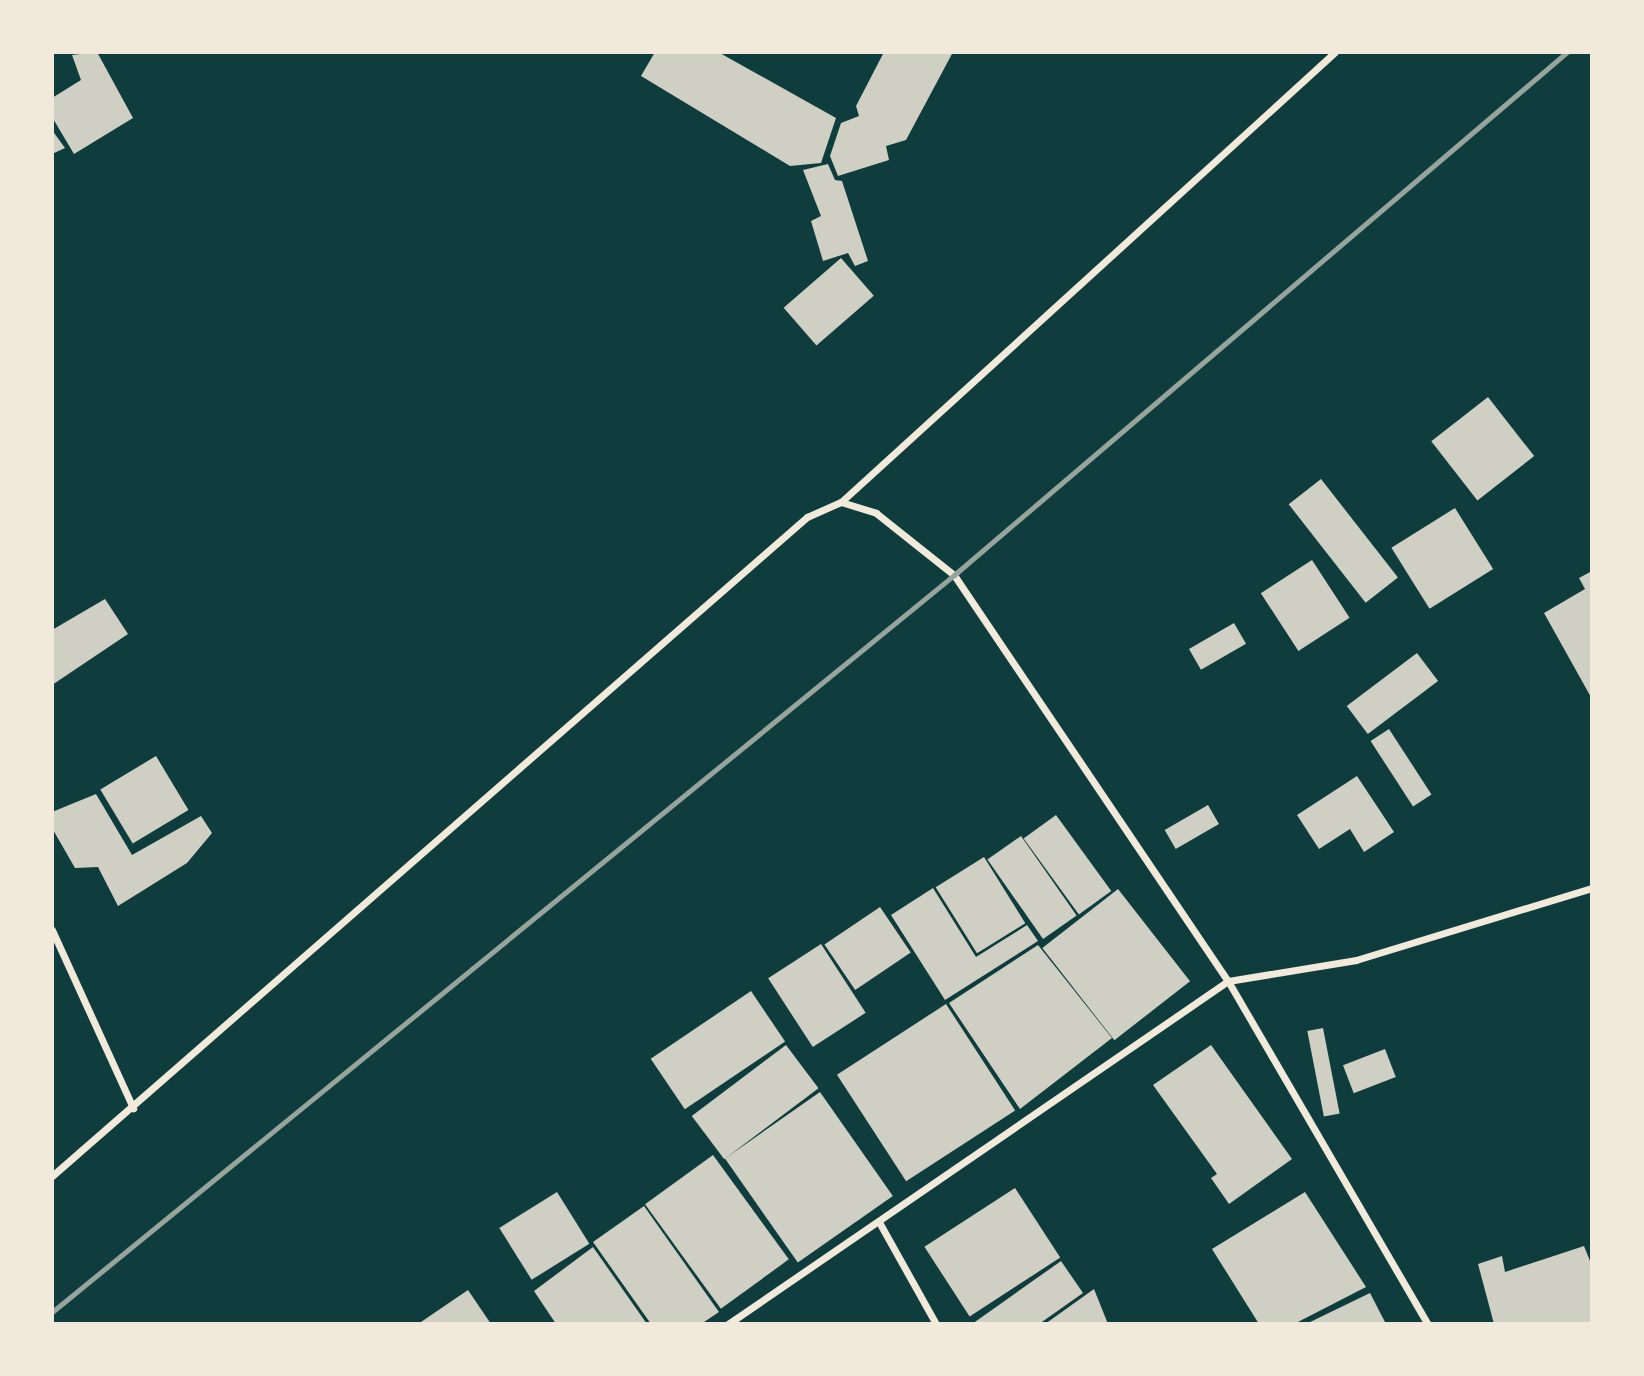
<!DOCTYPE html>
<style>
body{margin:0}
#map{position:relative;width:1644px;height:1376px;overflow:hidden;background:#0f3d3e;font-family:Inter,sans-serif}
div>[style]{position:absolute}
.building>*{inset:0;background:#cfcfc3;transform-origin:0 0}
.minor>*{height:7px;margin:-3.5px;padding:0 3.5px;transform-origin:3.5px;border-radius:3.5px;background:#f1e9da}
.rail>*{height:5px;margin:-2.5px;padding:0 2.5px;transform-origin:2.5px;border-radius:2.5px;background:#97a49c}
span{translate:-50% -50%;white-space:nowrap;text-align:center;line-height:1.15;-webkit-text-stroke:5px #f1e9da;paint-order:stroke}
.frame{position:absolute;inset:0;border:54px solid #f1e9da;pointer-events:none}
</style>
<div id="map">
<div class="building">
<i style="clip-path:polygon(97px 52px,133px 118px,74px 154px,52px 117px,52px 98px,81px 80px,72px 55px)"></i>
<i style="clip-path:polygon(655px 52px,718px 52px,836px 118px,821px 163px,790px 166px,641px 76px)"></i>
<i style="clip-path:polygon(884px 52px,953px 52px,906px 140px,886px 146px,889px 160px,838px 176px,830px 156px,841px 123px,859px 116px,856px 106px)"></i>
<i style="clip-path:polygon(52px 130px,65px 148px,52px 154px)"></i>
<i style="clip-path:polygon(828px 164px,835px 180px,842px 181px,868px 261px,855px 266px,848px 253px,823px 261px,811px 221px,821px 216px,803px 170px)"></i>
<i style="left:841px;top:258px;width:50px;height:76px;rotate:49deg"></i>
<i style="left:1488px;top:397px;width:75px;height:72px;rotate:52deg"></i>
<i style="left:1321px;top:479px;width:125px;height:41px;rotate:52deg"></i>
<i style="left:1455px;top:508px;width:72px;height:75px;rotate:58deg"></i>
<i style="left:1312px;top:560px;width:69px;height:61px;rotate:57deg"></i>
<i style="clip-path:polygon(1592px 571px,1592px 699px,1544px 613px,1585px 589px,1579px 578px)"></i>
<i style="clip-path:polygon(105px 599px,128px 634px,52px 685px,52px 630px)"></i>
<i style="left:1234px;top:623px;width:24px;height:52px;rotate:60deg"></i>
<i style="left:1417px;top:653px;width:35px;height:88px;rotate:53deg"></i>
<i style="left:1389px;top:729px;width:78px;height:22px;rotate:57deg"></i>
<i style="left:156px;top:756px;width:63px;height:65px;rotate:59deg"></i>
<i style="clip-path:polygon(1357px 776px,1394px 832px,1364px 852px,1350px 829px,1319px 849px,1297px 815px)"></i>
<i style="clip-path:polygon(96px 794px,132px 855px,201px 816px,212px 833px,187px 863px,118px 906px,98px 867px,75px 868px,52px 828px,52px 812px)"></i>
<i style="left:1208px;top:805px;width:22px;height:50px;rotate:60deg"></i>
<i style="left:1056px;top:815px;width:94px;height:40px;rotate:54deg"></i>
<i style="left:1021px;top:836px;width:97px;height:41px;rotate:55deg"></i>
<i style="left:984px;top:857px;width:78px;height:57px;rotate:58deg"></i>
<i style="clip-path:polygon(933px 888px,976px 957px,1027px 925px,1038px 941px,945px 1000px,891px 915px)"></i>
<i style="left:1118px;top:889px;width:117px;height:96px;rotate:52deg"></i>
<i style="left:880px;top:907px;width:55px;height:67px;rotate:56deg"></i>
<i style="left:821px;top:944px;width:82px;height:63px;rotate:57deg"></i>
<i style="clip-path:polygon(1038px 945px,1112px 1038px,1020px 1109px,949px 1003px)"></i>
<i style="left:751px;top:991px;width:61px;height:121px;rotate:56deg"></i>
<i style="left:946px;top:1004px;width:127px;height:130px;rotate:57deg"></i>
<i style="left:1323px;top:1028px;width:87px;height:16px;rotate:79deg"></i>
<i style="left:786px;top:1045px;width:54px;height:118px;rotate:53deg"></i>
<i style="clip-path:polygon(1211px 1045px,1292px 1159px,1229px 1204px,1211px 1178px,1217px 1174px,1153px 1085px)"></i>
<i style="left:1385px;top:1049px;width:30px;height:45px;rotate:69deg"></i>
<i style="left:820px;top:1092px;width:127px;height:116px;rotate:55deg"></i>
<i style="left:713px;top:1155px;width:129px;height:84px;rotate:54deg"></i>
<i style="left:1015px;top:1188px;width:83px;height:108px;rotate:57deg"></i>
<i style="left:557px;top:1192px;width:61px;height:68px;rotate:58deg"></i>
<i style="clip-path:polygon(1305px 1192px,1366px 1287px,1294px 1324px,1259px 1324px,1212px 1249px)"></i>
<i style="clip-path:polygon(644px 1206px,719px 1312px,701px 1324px,651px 1324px,593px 1242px)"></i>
<i style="clip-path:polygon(1584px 1246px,1592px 1266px,1592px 1324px,1494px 1324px,1478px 1264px,1502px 1256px,1505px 1272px)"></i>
<i style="clip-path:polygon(593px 1247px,647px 1324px,556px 1324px,534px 1291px)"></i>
<i style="clip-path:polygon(1061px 1261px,1083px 1293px,1039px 1324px,972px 1324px)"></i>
<i style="clip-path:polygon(1094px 1289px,1108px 1324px,1045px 1324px)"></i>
<i style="clip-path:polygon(468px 1290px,491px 1324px,418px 1324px)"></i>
<i style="clip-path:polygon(1370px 1293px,1386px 1324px,1306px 1324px)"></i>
</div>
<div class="minor">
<i style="left:841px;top:502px;width:668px;rotate:-42.33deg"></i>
<i style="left:52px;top:930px;width:196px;rotate:65.5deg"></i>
<i style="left:52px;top:1176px;width:1002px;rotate:-41.12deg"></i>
<i style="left:807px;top:517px;width:37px;rotate:-24deg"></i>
<i style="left:841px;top:502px;width:37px;rotate:17deg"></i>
<i style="left:876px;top:513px;width:100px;rotate:38.5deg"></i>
<i style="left:954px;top:575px;width:490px;rotate:56deg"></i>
<i style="left:1228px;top:981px;width:397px;rotate:59.8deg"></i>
<i style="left:879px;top:1222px;width:117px;rotate:60.8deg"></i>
<i style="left:728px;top:1324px;width:606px;rotate:-34.45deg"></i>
<i style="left:1228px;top:981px;width:130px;rotate:-9.3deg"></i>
<i style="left:1356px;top:960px;width:247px;rotate:-17deg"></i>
</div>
<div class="rail">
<i style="left:52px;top:1312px;width:1165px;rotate:-39.25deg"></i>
<i style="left:954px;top:575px;width:806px;rotate:-40.47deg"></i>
</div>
<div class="frame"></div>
</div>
